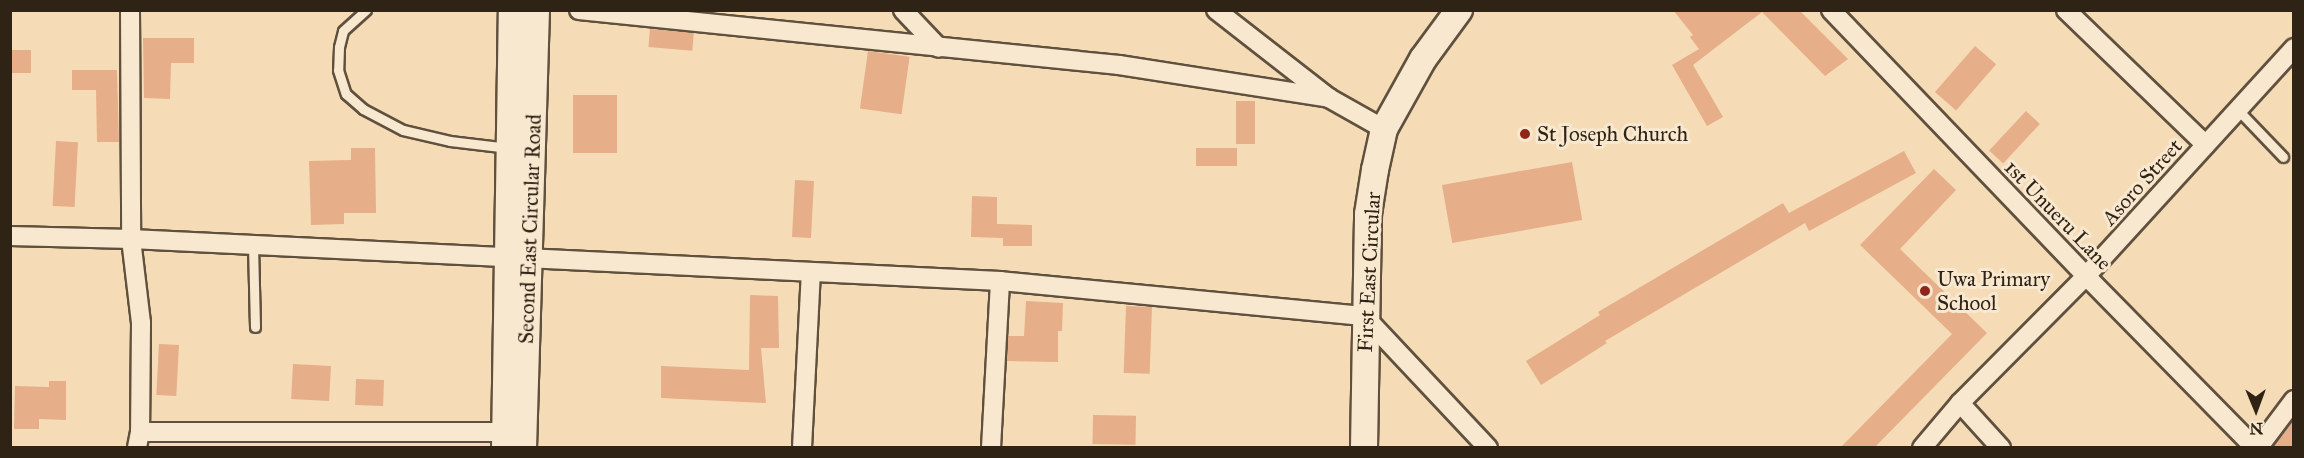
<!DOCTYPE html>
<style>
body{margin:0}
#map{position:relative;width:2304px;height:458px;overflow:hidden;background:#f5dcb6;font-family:"IM FELL Great Primer",serif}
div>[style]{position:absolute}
.building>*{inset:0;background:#e6ae89;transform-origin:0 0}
.roads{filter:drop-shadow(2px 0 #60513e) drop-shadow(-2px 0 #60513e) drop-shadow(0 2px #60513e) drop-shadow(0 -2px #60513e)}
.lane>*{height:9px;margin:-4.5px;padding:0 4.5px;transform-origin:4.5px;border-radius:4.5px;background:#f8e8d0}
.street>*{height:18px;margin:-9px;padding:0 9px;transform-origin:9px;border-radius:9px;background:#f8e8d0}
.secondary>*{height:26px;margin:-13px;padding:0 13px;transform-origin:13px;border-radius:13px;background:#f8e8d0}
.dots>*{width:16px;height:16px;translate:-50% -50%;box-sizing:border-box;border:3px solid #f8e8d0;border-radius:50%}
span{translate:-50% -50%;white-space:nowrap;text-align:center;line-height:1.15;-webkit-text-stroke:6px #f8e8d0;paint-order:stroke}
.poi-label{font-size:21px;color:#2f2316}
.left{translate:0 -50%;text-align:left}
.street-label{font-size:21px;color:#2f2316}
.frame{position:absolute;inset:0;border:12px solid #2f2316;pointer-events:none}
.north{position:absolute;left:2226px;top:380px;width:60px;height:60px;-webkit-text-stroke:4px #f8e8d0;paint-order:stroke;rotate:179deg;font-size:16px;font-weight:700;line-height:24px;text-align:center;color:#2f2316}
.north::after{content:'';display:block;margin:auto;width:21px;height:27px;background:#2f2316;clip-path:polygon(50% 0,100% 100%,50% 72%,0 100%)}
</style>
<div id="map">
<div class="building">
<i style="clip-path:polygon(1673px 10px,1799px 10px,1848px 59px,1825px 76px,1762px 12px,1693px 65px,1723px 117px,1707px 126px,1672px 65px,1699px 49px,1690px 37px,1693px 35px)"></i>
<i style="left:650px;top:29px;width:44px;height:18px;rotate:5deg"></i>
<i style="clip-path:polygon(143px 38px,194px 38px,194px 63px,171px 63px,170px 99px,144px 98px)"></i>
<i style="left:1975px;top:46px;width:28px;height:61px;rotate:41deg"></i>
<i style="left:10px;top:50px;width:21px;height:23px"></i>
<i style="left:868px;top:51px;width:42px;height:58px;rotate:8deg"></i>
<i style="clip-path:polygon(72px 70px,117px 70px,119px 142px,97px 142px,96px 90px,72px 90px)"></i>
<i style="left:573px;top:95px;width:44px;height:58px"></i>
<i style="left:1255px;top:101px;width:43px;height:19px;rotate:90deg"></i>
<i style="left:2026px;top:111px;width:19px;height:54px;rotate:43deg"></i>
<i style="left:56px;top:141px;width:22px;height:65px;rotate:3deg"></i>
<i style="clip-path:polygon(351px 148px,375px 148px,376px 213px,344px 213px,344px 224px,311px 225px,309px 161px,351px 160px)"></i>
<i style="left:1196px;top:148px;width:41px;height:18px"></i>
<i style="clip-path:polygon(1904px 151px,1916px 173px,1809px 231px,1805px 223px,1605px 341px,1607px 343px,1541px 385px,1526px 361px,1600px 315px,1598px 312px,1783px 203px,1789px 213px)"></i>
<i style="left:1572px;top:162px;width:59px;height:132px;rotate:80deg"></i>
<i style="clip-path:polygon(1934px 169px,1956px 190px,1900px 249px,1987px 333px,1875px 447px,1841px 447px,1952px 334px,1860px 245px)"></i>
<i style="left:795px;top:180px;width:19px;height:57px;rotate:3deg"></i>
<i style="clip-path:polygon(972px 196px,997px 197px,997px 224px,1032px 225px,1032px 246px,1003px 246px,1003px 238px,971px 237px)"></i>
<i style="clip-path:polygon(750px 295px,778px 296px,779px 348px,761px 348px,766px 403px,661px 398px,661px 366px,749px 370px)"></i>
<i style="clip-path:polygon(1026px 301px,1063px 303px,1062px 331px,1058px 331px,1058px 362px,1007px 361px,1008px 336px,1024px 336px)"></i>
<i style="left:1126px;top:306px;width:26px;height:67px;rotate:2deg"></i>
<i style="left:159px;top:344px;width:20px;height:51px;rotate:3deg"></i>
<i style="left:293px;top:364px;width:38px;height:35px;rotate:3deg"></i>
<i style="left:356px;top:379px;width:28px;height:26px;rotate:2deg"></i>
<i style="clip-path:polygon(49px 381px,66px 381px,66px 420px,39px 419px,39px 429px,14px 429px,15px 386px,49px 387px)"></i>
<i style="left:1093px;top:415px;width:43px;height:29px;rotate:1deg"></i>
<i style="clip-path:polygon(2294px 419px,2294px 447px,2272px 447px)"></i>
</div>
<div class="roads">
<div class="lane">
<i style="left:366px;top:10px;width:31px;rotate:138deg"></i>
<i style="left:343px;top:31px;width:16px;rotate:104deg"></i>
<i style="left:339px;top:47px;width:23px;rotate:92deg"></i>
<i style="left:338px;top:70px;width:25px;rotate:72deg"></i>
<i style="left:346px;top:94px;width:23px;rotate:41deg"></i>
<i style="left:363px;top:109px;width:45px;rotate:27.7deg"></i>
<i style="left:403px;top:130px;width:48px;rotate:13.2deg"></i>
<i style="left:450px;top:141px;width:59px;rotate:6.8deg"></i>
<i style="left:2238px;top:110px;width:65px;rotate:46.2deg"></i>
<i style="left:253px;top:245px;width:82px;rotate:88.6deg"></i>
</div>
<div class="street">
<i style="left:130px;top:10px;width:229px;rotate:89.7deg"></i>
<i style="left:131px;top:239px;width:85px;rotate:83.2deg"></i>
<i style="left:141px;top:323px;width:109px;rotate:90.5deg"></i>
<i style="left:140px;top:432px;width:16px;rotate:101deg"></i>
<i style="left:579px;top:10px;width:543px;rotate:5.82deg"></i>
<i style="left:1119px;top:65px;width:213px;rotate:8.9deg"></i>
<i style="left:903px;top:10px;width:52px;rotate:46.5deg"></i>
<i style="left:1216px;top:10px;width:143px;rotate:37.9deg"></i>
<i style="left:1329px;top:98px;width:63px;rotate:29.4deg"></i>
<i style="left:1831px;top:10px;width:368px;rotate:46.2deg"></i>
<i style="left:2086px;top:276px;width:241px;rotate:45.5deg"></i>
<i style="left:2066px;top:10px;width:194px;rotate:44deg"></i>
<i style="left:10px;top:236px;width:121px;rotate:1.4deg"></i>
<i style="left:131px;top:239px;width:870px;rotate:2.77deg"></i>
<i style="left:1000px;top:281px;width:366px;rotate:5.5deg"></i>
<i style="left:1364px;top:316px;width:181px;rotate:46.8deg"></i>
<i style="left:1960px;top:403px;width:61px;rotate:47.7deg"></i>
<i style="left:140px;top:432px;width:365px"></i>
<i style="left:802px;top:448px;width:176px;rotate:-87.1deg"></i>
<i style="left:991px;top:448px;width:167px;rotate:-86.9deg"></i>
<i style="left:1922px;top:448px;width:59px;rotate:-49.8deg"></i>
<i style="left:1960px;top:403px;width:179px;rotate:-45.2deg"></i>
<i style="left:2086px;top:276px;width:309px;rotate:-47.6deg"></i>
<i style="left:2258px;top:448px;width:60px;rotate:-53.1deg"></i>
</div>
<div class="secondary">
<i style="left:505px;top:448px;width:438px;rotate:-89.1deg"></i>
<i style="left:523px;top:448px;width:438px;rotate:-88.3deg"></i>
<i style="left:1364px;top:448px;width:234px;rotate:-89deg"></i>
<i style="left:1368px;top:214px;width:45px;rotate:-81deg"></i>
<i style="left:1375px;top:170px;width:42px;rotate:-77.6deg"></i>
<i style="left:1384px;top:129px;width:80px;rotate:-60.9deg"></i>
<i style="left:1423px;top:59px;width:61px;rotate:-53.7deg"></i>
</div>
</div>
<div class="dots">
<i style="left:1525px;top:134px;background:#8f2418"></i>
<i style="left:1925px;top:291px;background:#8f2418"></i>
</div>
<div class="poi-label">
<span class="left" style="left:1537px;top:134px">St Joseph Church</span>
<span class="left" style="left:1937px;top:291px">Uwa Primary<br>School</span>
</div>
<div class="street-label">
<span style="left:2142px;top:182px;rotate:-48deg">Asoro Street</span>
<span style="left:2058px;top:215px;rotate:46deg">1st Unueru Lane</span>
<span style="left:530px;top:229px;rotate:-88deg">Second East Circular Road</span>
<span style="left:1369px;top:272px;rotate:-87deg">First East Circular</span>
</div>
<div class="frame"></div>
<div class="north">N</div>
</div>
